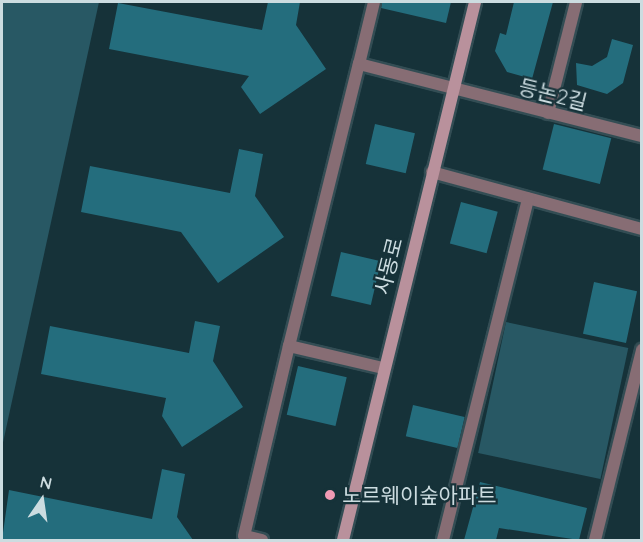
<!DOCTYPE html>
<meta charset="utf-8">
<style>
body{margin:0}
#map{position:relative;width:643px;height:542px;overflow:hidden;background:#163239;font-family:Quicksand,"Noto Sans KR",sans-serif}
div>[style]{position:absolute}
.green>*{inset:0;background:#285864;transform-origin:0 0}
.building>*{inset:0;background:#246d7d;transform-origin:0 0}
.roads{filter:drop-shadow(2px 0 #334d54) drop-shadow(-2px 0 #334d54) drop-shadow(0 2px #334d54) drop-shadow(0 -2px #334d54)}
.street>*{height:12px;margin:-6px;padding:0 6px;transform-origin:6px;border-radius:6px;background:#876d74}
.secondary>*{height:12px;margin:-6px;padding:0 6px;transform-origin:6px;border-radius:6px;background:#b9919c}
.dots>*{width:16px;height:16px;translate:-50% -50%;box-sizing:border-box;border:3px solid #163239;border-radius:50%}
span{translate:-50% -50%;white-space:nowrap;text-align:center;line-height:1.15;-webkit-text-stroke:4.5px #163239;paint-order:stroke}
.street-label{font-size:21px;color:#ccdce0}
.poi-label{font-size:21px;color:#ccdce0}
.left{translate:0 -50%;text-align:left}
.frame{position:absolute;inset:0;border:3px solid #ccdce0;pointer-events:none}
.north{position:absolute;left:12px;top:470px;width:60px;height:60px;-webkit-text-stroke:4px #163239;paint-order:stroke;rotate:13deg;font-size:16px;font-weight:700;line-height:24px;text-align:center;color:#ccdce0}
.north::after{content:'';display:block;margin:auto;width:21px;height:27px;background:#ccdce0;clip-path:polygon(50% 0,100% 100%,50% 72%,0 100%)}
</style>
<div id="map">
<div class="green">
<i style="clip-path:polygon(2px 2px,99px 2px,2px 447px)"></i>
<i style="left:506px;top:322px;width:125px;height:134px;rotate:12deg"></i>
</div>
<div class="building">
<i style="clip-path:polygon(268px 2px,300px 2px,296px 25px,326px 69px,260px 114px,241px 87px,249px 76px,109px 49px,118px 3px,262px 30px)"></i>
<i style="clip-path:polygon(382px 2px,451px 2px,446px 23px,381px 8px)"></i>
<i style="clip-path:polygon(514px 2px,553px 2px,532px 79px,507px 72px,495px 51px,500px 33px,506px 35px)"></i>
<i style="clip-path:polygon(612px 39px,633px 45px,623px 83px,607px 94px,577px 85px,576px 63px,592px 66px,607px 57px)"></i>
<i style="left:375px;top:124px;width:41px;height:41px;rotate:13deg"></i>
<i style="left:554px;top:124px;width:59px;height:47px;rotate:14deg"></i>
<i style="clip-path:polygon(239px 149px,263px 154px,255px 196px,284px 237px,218px 283px,181px 232px,81px 212px,90px 166px,230px 193px)"></i>
<i style="left:461px;top:202px;width:38px;height:43px;rotate:15deg"></i>
<i style="left:341px;top:252px;width:41px;height:45px;rotate:13deg"></i>
<i style="left:594px;top:282px;width:44px;height:53px;rotate:12deg"></i>
<i style="clip-path:polygon(195px 321px,220px 326px,213px 361px,243px 407px,182px 447px,162px 416px,166px 398px,41px 374px,50px 326px,189px 353px)"></i>
<i style="left:298px;top:366px;width:50px;height:50px;rotate:13deg"></i>
<i style="left:413px;top:405px;width:53px;height:32px;rotate:13deg"></i>
<i style="clip-path:polygon(162px 469px,185px 474px,177px 517px,193px 540px,2px 540px,9px 490px,152px 519px)"></i>
<i style="clip-path:polygon(480px 482px,587px 508px,579px 540px,499px 528px,496px 540px,464px 540px)"></i>
</div>
<div class="roads">
<div class="street">
<i style="left:359px;top:64px;width:64px;rotate:-76.4deg"></i>
<i style="left:548px;top:113px;width:114px;rotate:-75.8deg"></i>
<i style="left:432px;top:172px;width:218px;rotate:15.2deg"></i>
<i style="left:289px;top:346px;width:291px;rotate:-76.1deg"></i>
<i style="left:359px;top:64px;width:292px;rotate:14.3deg"></i>
<i style="left:262px;top:540px;width:18px;rotate:-167deg"></i>
<i style="left:244px;top:536px;width:195px;rotate:-76.7deg"></i>
<i style="left:289px;top:346px;width:97px;rotate:13.2deg"></i>
<i style="left:443px;top:540px;width:352px;rotate:-76deg"></i>
<i style="left:595px;top:540px;width:196px;rotate:-76.1deg"></i>
</div>
<div class="secondary">
<i style="left:343px;top:540px;width:554px;rotate:-76.21deg"></i>
</div>
</div>
<div class="dots">
<i style="left:330px;top:495px;background:#f19ab4"></i>
</div>
<div class="street-label">
<span style="left:553px;top:94px;rotate:14deg">등논2길</span>
<span style="left:388px;top:266px;rotate:-76deg">사동로</span>
</div>
<div class="poi-label">
<span class="left" style="left:342px;top:495px">노르웨이숲아파트</span>
</div>
<div class="frame"></div>
<div class="north">N</div>
</div>
